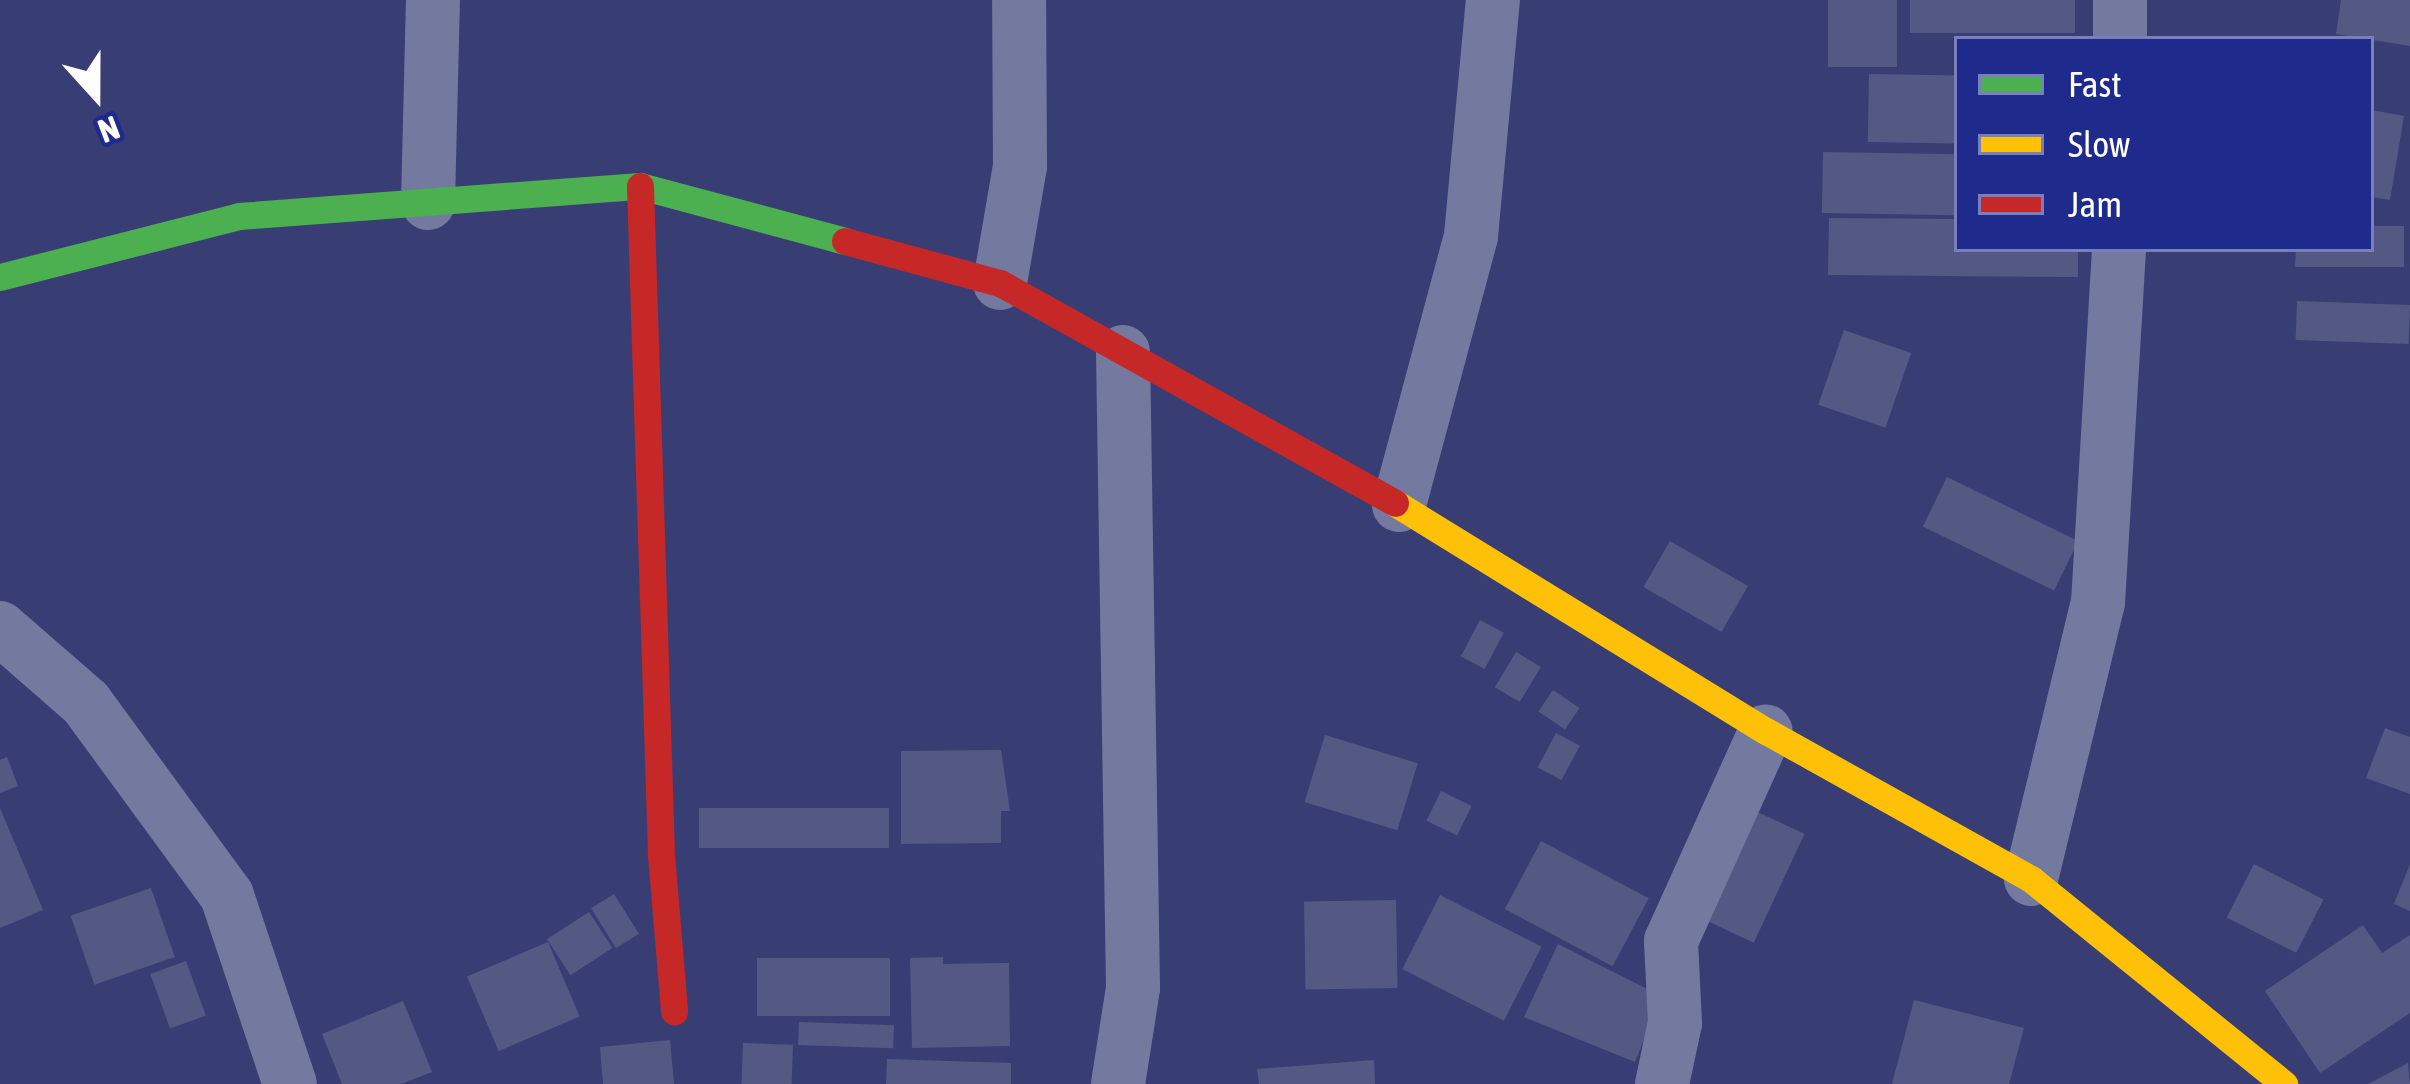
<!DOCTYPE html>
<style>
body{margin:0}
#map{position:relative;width:2410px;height:1084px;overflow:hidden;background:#383e74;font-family:"Asap Condensed",sans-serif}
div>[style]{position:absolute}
.building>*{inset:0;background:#545984;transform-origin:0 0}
.street>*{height:54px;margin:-27px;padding:0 27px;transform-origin:27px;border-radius:27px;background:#747a9f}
.fast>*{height:27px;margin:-13.5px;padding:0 13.5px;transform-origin:13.5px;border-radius:13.5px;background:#4caf50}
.slow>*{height:27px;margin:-13.5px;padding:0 13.5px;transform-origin:13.5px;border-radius:13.5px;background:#ffc107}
.jam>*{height:27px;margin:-13.5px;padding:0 13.5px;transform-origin:13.5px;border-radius:13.5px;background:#c62828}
span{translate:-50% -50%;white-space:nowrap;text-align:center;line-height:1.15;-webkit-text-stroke:9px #1f2a8d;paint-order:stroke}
.legend{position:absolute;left:1954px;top:36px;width:420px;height:216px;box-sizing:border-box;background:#1f2a8d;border:3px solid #797fbb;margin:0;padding:15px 21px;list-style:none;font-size:36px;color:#fff}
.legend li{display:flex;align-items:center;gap:24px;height:60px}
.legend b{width:60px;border:3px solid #797fbb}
.north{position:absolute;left:36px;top:36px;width:120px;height:120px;-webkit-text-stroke:9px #1f2a8d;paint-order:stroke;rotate:159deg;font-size:33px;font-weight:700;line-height:48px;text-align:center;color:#fff}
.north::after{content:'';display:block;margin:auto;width:42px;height:54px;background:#fff;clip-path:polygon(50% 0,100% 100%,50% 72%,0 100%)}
</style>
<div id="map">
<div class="building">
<i style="left:1828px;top:0;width:69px;height:67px"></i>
<i style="left:1910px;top:0;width:165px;height:33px"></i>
<i style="clip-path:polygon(2341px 0,2410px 0,2410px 46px,2336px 34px)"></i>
<i style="left:1869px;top:74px;width:88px;height:68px;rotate:1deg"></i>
<i style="clip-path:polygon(2371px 110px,2404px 116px,2390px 200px,2371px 197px)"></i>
<i style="left:1823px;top:152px;width:134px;height:61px;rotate:1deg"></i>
<i style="clip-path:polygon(1829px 218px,1957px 219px,1957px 249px,2078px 249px,2078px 277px,1828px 275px)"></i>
<i style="clip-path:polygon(2371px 226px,2404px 226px,2404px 267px,2295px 267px,2296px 249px,2371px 249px)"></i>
<i style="left:2297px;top:301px;width:113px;height:39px;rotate:2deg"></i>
<i style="left:1844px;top:330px;width:71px;height:79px;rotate:19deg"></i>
<i style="left:1947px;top:477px;width:146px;height:55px;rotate:26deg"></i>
<i style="left:1670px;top:541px;width:90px;height:53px;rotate:30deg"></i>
<i style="left:1480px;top:620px;width:27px;height:41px;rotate:28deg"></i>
<i style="left:1516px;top:652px;width:29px;height:41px;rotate:31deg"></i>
<i style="left:1553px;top:690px;width:32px;height:26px;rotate:34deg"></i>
<i style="clip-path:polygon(2385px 728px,2410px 737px,2410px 794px,2366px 778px)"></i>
<i style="left:1556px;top:733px;width:27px;height:39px;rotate:28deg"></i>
<i style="left:1325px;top:735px;width:97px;height:70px;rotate:17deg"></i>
<i style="clip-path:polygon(1001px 750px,1010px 811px,1001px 811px,1001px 843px,901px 844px,901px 751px)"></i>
<i style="clip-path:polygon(7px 757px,18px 786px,0 793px,0 760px)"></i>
<i style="left:1441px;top:791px;width:34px;height:33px;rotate:26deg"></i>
<i style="clip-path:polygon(0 808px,43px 910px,0 928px)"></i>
<i style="left:889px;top:808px;width:40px;height:190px;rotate:90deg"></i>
<i style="left:1751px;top:809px;width:59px;height:120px;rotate:25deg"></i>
<i style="left:1541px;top:841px;width:122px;height:77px;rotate:28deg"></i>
<i style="left:2254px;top:864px;width:78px;height:60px;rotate:27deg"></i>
<i style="clip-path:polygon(2410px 864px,2410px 911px,2394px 904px)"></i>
<i style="left:151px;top:888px;width:73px;height:85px;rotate:71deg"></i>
<i style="left:614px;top:894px;width:47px;height:27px;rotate:58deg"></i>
<i style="left:1440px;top:895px;width:114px;height:83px;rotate:27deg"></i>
<i style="left:1396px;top:900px;width:88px;height:92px;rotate:89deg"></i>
<i style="left:589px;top:912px;width:43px;height:50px;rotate:57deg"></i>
<i style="clip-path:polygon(2363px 925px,2382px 953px,2410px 935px,2410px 1013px,2320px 1073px,2265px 991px)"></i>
<i style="left:548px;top:942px;width:81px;height:88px;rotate:67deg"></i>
<i style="clip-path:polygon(1558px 944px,1661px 996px,1635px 1062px,1524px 1017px)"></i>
<i style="clip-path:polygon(943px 957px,943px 964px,1009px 963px,1010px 1046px,912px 1048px,910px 958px)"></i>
<i style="left:890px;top:958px;width:58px;height:133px;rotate:90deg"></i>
<i style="left:186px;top:961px;width:58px;height:38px;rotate:70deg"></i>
<i style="clip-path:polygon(1914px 1000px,2024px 1028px,2009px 1084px,1892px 1084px)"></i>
<i style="clip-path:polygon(403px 1001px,432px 1072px,401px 1084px,342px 1084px,322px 1034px)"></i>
<i style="left:799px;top:1022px;width:95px;height:23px;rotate:2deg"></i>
<i style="clip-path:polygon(670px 1040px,674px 1084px,603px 1084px,600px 1047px)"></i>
<i style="left:743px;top:1043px;width:50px;height:41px;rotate:2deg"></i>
<i style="clip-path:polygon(887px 1059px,1011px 1063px,1011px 1084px,886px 1084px)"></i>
<i style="clip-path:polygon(1374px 1060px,1375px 1084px,1259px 1084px,1257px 1069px)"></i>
<i style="clip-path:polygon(2408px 1063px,2410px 1084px,2368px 1084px)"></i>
</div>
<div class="street">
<i style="left:2120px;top:39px;width:39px;rotate:-90deg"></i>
<i style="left:428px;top:203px;width:203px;rotate:-88.6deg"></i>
<i style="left:1000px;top:283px;width:119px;rotate:-80.3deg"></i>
<i style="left:1020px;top:166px;width:166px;rotate:-90.3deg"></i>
<i style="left:1399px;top:505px;width:278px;rotate:-75deg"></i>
<i style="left:1471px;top:236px;width:237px;rotate:-84.7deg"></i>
<i style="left:0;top:628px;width:114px;rotate:41.1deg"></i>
<i style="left:86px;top:703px;width:239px;rotate:53.8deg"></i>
<i style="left:227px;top:896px;width:198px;rotate:71.5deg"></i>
<i style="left:2031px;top:879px;width:284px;rotate:-76.4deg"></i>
<i style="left:2098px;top:603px;width:355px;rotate:-86.6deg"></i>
<i style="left:1118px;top:1084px;width:97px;rotate:-81.1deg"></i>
<i style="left:1133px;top:988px;width:636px;rotate:-90.9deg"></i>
<i style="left:1662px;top:1084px;width:62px;rotate:-78deg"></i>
<i style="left:1675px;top:1023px;width:82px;rotate:-92.8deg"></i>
<i style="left:1671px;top:941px;width:230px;rotate:-65.7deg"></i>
</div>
<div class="fast">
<i style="left:0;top:277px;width:247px;rotate:-14.3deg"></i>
<i style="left:239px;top:216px;width:402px;rotate:-4.3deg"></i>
<i style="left:640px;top:186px;width:212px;rotate:15deg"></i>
</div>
<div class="slow">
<i style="left:1395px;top:503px;width:435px;rotate:31.6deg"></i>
<i style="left:1766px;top:731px;width:304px;rotate:29.2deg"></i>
<i style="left:2031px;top:879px;width:326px;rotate:39deg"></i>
</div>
<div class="jam">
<i style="left:640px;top:186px;width:669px;rotate:88.2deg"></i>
<i style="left:661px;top:855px;width:157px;rotate:85.2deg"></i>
<i style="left:845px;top:241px;width:161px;rotate:15.2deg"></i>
<i style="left:1000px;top:283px;width:452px;rotate:29.1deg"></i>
</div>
<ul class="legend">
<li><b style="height:15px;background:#4caf50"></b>Fast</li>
<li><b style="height:15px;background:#ffc107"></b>Slow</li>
<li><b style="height:15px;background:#c62828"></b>Jam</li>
</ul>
<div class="north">N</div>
</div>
